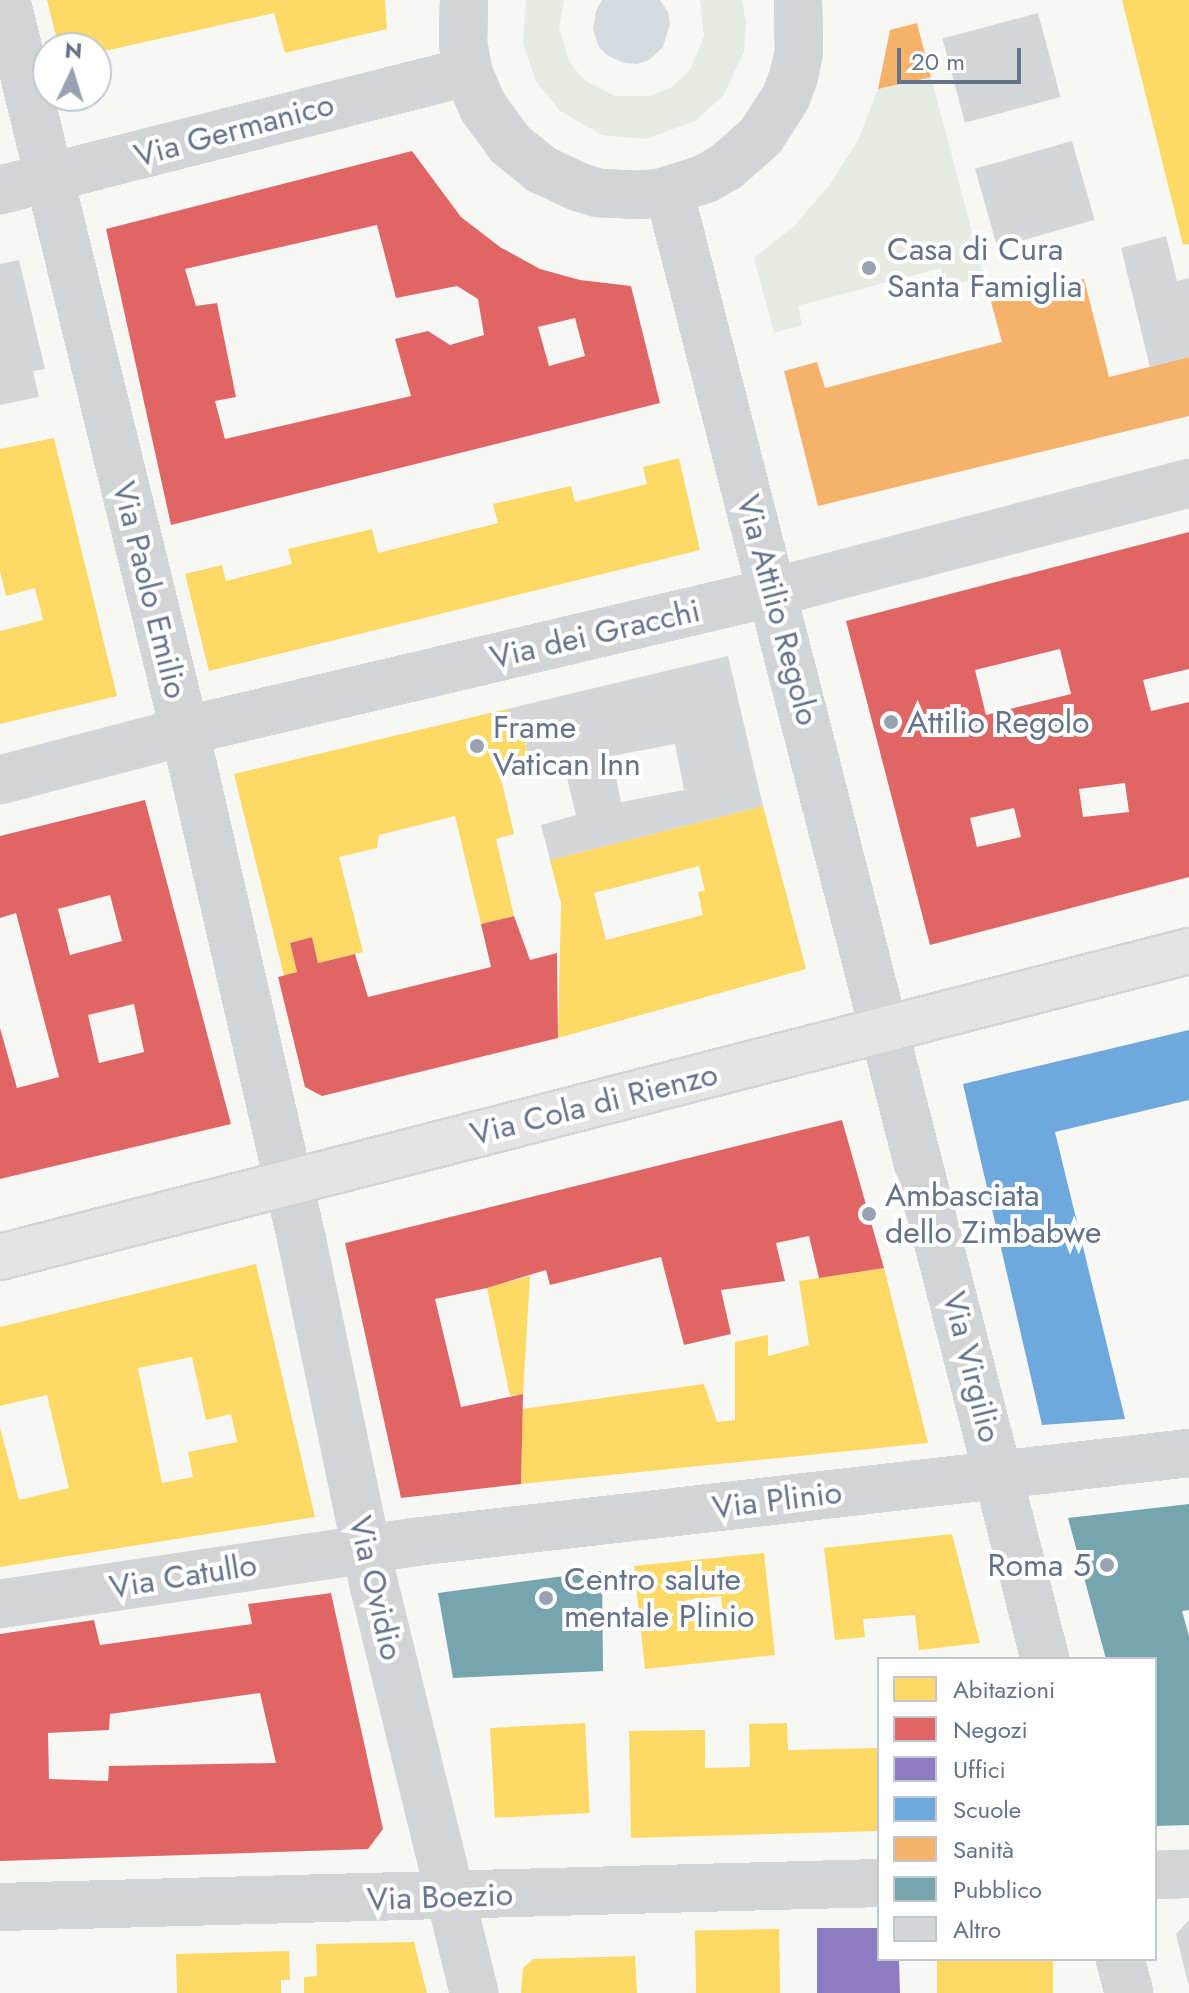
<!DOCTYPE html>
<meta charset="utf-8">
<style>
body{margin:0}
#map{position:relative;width:1189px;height:1993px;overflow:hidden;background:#f7f8f6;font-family:Jost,sans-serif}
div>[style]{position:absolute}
.green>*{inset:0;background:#e6ebe4}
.water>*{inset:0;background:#d5dbdf}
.homes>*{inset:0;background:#ffd966;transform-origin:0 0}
.shops>*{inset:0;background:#e06666}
.offices>*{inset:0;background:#8e7cc3}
.schools>*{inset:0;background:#6fa8dc}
.health>*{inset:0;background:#f6b26b}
.public>*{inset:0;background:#76a5af}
.building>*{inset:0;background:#d5d6d7;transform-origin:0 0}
.roads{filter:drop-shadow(2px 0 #d3d6d7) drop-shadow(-2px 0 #d3d6d7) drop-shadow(0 2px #d3d6d7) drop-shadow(0 -2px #d3d6d7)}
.minor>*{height:44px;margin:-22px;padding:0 22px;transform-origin:22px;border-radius:22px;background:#d3d4d5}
.tertiary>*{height:44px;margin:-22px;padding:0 22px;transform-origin:22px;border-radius:22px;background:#d3d4d5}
.secondary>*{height:44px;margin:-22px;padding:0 22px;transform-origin:22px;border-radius:22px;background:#e4e4e5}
.dots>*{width:22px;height:22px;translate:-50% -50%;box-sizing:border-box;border:4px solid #fff;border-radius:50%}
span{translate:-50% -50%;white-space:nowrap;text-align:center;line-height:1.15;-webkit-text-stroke:8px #fff;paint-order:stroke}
.street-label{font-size:32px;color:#65738a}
.poi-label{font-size:32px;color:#65738a}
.left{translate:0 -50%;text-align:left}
.right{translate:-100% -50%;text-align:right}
.legend{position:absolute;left:877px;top:1657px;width:280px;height:304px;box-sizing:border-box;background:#fff;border:2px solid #c1c7d0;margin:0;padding:10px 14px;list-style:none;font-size:24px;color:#65738a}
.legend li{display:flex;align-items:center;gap:16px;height:40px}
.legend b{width:40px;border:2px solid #c1c7d0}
.north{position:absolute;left:32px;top:32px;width:80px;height:80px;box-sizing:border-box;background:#fff;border:2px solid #c1c7d0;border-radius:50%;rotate:4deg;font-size:22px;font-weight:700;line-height:32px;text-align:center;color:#65738a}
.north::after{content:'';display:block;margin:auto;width:28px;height:36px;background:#98a2b0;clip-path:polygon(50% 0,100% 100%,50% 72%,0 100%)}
.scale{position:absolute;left:897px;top:48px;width:124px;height:36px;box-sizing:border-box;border:4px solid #65738a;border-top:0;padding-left:10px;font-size:24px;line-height:28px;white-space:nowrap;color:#65738a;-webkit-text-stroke:6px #fff;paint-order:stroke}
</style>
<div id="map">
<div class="green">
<i style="clip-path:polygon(526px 0,564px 0,559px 28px,569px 61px,584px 80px,615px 96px,650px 96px,672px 87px,690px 70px,704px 36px,700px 0,742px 0,746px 23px,744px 52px,723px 96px,695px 121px,646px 139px,602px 135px,560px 111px,536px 81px,523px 44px)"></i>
<i style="clip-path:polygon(931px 77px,984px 277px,946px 287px,941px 268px,798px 306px,802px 325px,774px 333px,754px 258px,794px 226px,831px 183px,859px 138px,878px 89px)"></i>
</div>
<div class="water">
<i style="clip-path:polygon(602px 0,660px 0,668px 12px,670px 24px,663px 47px,649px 60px,637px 64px,625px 63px,608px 56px,599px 47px,593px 29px,596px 11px)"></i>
</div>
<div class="homes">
<i style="clip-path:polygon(47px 0,385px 0,387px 29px,285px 53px,274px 13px,96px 53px,96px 48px,59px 48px)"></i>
<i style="clip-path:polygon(1122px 0,1189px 0,1189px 244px,1183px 245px)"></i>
<i style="clip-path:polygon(54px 438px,117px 696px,0 724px,0 631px,43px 620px,35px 588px,6px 596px,0 571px,0 449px)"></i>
<i style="clip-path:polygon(679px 458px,700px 550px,209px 671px,185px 574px,222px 565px,226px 581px,292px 564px,288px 549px,372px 529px,378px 553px,498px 523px,493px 504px,571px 486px,575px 502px,647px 484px,643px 467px)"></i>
<i style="clip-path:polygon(507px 709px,513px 736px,523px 733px,531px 767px,500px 774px,514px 834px,496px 839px,514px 916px,481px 924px,455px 816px,379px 835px,377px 848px,339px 857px,363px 952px,318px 963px,312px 937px,290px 943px,297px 972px,284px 976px,234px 774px)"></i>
<i style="clip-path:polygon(evenodd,763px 806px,806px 969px,558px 1038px,561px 903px,550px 860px,763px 806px,699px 866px,705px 891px,698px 892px,703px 915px,606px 940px,594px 893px,699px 866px)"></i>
<i style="clip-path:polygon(evenodd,256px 1264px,315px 1517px,0 1567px,0 1427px,19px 1500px,69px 1488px,47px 1395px,0 1406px,0 1327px,256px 1264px,192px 1357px,206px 1420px,231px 1414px,237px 1442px,188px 1452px,193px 1477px,162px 1483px,138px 1368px,192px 1357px)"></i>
<i style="clip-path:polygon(884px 1268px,928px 1443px,521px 1484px,522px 1409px,704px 1384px,717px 1422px,735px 1420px,735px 1342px,768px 1335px,768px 1356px,809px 1345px,799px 1281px)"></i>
<i style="clip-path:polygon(530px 1276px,523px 1394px,510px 1396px,487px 1288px)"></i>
<i style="clip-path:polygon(952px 1534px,980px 1643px,919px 1650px,915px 1615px,863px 1619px,865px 1637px,835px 1640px,824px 1548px)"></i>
<i style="clip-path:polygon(evenodd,764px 1553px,775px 1655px,645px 1669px,634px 1566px,764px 1553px,721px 1596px,723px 1618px,689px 1621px,687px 1600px,721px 1596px)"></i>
<i style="left:585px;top:1723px;width:90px;height:95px;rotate:87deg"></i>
<i style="clip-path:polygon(787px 1723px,788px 1750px,879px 1748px,879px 1831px,631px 1838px,629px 1731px,705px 1730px,705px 1768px,750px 1767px,749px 1724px)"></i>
<i style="left:779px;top:1929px;width:64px;height:84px;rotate:89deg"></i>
<i style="clip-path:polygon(414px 1942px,427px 1993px,304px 1993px,304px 1977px,317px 1976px,316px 1944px)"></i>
<i style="clip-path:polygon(289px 1951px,290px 1980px,281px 1980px,281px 1993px,177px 1993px,176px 1954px)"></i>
<i style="clip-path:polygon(635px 1956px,637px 1993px,521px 1993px,523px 1968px,533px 1959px)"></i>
<i style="left:937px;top:1959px;width:116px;height:34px"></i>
</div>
<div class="shops">
<i style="clip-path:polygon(evenodd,412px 151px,461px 217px,500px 247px,540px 269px,580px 280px,631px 286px,660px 403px,171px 525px,106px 229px,412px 151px,377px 225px,396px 298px,457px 286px,478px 299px,484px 335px,450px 345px,428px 331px,395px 339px,411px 396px,225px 439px,215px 401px,236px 397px,217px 303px,196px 306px,185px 269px,377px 225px,412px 151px,575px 318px,585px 356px,549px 366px,538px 327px,575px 318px)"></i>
<i style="clip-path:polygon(evenodd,1189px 532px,1189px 669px,1143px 680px,1151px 711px,1189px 702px,1189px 877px,930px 945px,846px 621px,1189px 532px,1060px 649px,1071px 694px,986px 715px,975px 670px,1060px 649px,1189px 532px,1125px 783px,1129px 812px,1083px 817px,1079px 789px,1125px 783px,1189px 532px,1014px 808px,1021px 837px,977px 847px,970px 818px,1014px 808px)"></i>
<i style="clip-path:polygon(evenodd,145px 800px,231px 1124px,0 1179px,0 1028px,17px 1088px,59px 1077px,16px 913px,0 918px,0 836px,145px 800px,110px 895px,122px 941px,70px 955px,58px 909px,110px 895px,145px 800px,134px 1004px,144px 1052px,99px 1063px,88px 1015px,134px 1004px)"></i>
<i style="clip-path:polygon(514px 916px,530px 960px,557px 953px,558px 1038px,322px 1096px,305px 1087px,278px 977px,297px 972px,290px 943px,312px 937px,318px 963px,355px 954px,368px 997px,491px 967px,481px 924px)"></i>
<i style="clip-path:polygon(842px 1120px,884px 1268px,819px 1278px,809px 1236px,776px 1243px,785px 1281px,721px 1290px,731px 1334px,684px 1345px,661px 1257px,550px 1285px,546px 1270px,487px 1288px,435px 1299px,461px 1407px,523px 1394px,521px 1484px,401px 1498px,345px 1243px)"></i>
<i style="clip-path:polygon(evenodd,331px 1593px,383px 1829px,368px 1849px,0 1861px,0 1634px,94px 1620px,100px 1645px,252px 1624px,248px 1604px,331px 1593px,260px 1693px,276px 1763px,109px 1766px,108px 1781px,49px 1779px,48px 1733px,109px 1730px,110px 1714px,260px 1693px)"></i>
</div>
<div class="offices">
<i style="clip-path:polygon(817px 1928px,879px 1928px,879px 1959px,899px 1959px,900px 1993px,817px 1993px)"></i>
</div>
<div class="schools">
<i style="clip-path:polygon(1189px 1030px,1189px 1100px,1055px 1132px,1125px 1419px,1042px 1425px,963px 1084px)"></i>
</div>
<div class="health">
<i style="clip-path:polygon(917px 23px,931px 77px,878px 89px,890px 30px)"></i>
<i style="clip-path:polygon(1084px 279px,1109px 377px,1189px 357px,1189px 416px,818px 506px,784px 371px,817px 362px,825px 388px,1002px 342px,991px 302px)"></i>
</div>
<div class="public">
<i style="clip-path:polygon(1189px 1504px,1189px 1610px,1182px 1611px,1189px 1636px,1189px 1825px,1155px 1826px,1155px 1659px,1106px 1659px,1068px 1518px)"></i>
<i style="clip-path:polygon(602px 1571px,603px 1671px,453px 1678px,438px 1593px)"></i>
</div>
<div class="building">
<i style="left:1038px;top:13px;width:87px;height:99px;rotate:75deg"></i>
<i style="left:1072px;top:141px;width:82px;height:101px;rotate:74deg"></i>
<i style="clip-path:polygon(1166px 236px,1177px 281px,1189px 278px,1189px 357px,1150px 367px,1121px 248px)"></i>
<i style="clip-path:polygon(19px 260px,45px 369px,33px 371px,39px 397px,0 405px,0 264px)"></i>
<i style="clip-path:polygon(evenodd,728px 656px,763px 806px,550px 860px,541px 825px,576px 815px,562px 757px,531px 767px,523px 733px,513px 736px,507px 709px,728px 656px,675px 744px,684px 790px,621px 802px,612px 756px,675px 744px)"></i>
<i style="clip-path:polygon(1189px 1920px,1189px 1983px,1188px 1983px,1176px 1934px)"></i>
</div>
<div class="roads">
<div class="minor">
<i style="left:6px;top:0;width:754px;rotate:76.26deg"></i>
<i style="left:185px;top:732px;width:522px;rotate:77.05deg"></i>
<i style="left:302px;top:1241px;width:351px;rotate:78.2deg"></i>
<i style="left:374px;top:1585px;width:420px;rotate:76.2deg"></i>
<i style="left:0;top:190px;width:483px;rotate:-14.2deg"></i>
<i style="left:0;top:780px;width:225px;rotate:-14.7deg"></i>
<i style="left:218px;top:723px;width:571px;rotate:-13.26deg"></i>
<i style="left:774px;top:592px;width:429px;rotate:-14.7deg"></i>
<i style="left:0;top:1604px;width:419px;rotate:-8.5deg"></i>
<i style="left:414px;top:1542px;width:780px;rotate:-6.55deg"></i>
<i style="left:1155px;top:1875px;width:34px;rotate:-2deg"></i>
<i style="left:0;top:1907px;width:879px;rotate:-1.56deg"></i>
</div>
<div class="tertiary">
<i style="left:464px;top:0;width:43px;rotate:91.3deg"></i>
<i style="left:463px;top:43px;width:29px;rotate:80deg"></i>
<i style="left:468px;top:72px;width:38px;rotate:67deg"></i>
<i style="left:483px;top:107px;width:46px;rotate:53.9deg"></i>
<i style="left:510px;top:144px;width:41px;rotate:39.1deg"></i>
<i style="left:542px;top:170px;width:41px;rotate:24.7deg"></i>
<i style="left:579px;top:187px;width:21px;rotate:17deg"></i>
<i style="left:599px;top:193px;width:42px;rotate:2.7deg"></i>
<i style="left:641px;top:195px;width:20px;rotate:-6deg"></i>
<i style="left:661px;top:193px;width:46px;rotate:-17.7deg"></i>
<i style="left:705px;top:179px;width:24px;rotate:-30deg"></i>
<i style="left:726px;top:167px;width:47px;rotate:-41.5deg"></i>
<i style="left:761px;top:136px;width:46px;rotate:-57.3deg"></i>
<i style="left:786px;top:97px;width:23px;rotate:-70deg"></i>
<i style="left:794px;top:75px;width:24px;rotate:-78deg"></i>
<i style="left:799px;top:52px;width:52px;rotate:-91.1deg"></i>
<i style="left:669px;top:191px;width:1515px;rotate:75.63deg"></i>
<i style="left:1120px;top:1959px;width:35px;rotate:75deg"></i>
</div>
<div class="secondary">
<i style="left:0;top:1257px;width:1228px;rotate:-14.43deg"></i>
</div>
</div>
<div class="dots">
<i style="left:869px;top:268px;background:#98a2b0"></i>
<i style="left:891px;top:722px;background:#98a2b0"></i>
<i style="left:477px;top:746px;background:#98a2b0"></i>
<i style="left:869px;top:1214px;background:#98a2b0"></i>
<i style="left:1107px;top:1565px;background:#98a2b0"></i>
<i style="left:546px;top:1598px;background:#98a2b0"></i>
</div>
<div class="street-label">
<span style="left:234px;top:130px;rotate:-15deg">Via Germanico</span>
<span style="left:150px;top:590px;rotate:76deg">Via Paolo Emilio</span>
<span style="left:778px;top:610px;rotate:75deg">Via Attilio Regolo</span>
<span style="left:595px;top:634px;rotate:-13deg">Via dei Gracchi</span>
<span style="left:594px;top:1104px;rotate:-14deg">Via Cola di Rienzo</span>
<span style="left:972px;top:1367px;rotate:76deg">Via Virgilio</span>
<span style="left:777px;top:1500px;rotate:-7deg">Via Plinio</span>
<span style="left:183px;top:1576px;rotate:-9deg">Via Catullo</span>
<span style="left:376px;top:1588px;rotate:77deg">Via Ovidio</span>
<span style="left:440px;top:1897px;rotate:-2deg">Via Boezio</span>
</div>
<div class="poi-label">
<span class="left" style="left:887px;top:268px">Casa di Cura<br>Santa Famiglia</span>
<span class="left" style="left:907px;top:722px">Attilio Regolo</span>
<span class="left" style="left:493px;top:746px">Frame<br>Vatican Inn</span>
<span class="left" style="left:885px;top:1214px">Ambasciata<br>dello Zimbabwe</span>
<span class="right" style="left:1091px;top:1565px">Roma 5</span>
<span class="left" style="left:564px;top:1598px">Centro salute<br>mentale Plinio</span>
</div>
<ul class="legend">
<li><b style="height:22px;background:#ffd966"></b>Abitazioni</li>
<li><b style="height:22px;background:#e06666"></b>Negozi</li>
<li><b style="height:22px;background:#8e7cc3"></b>Uffici</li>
<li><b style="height:22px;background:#6fa8dc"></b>Scuole</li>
<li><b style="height:22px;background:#f6b26b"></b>Sanità</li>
<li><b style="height:22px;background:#76a5af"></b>Pubblico</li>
<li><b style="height:22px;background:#d5d6d7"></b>Altro</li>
</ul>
<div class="north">N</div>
<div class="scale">20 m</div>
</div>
